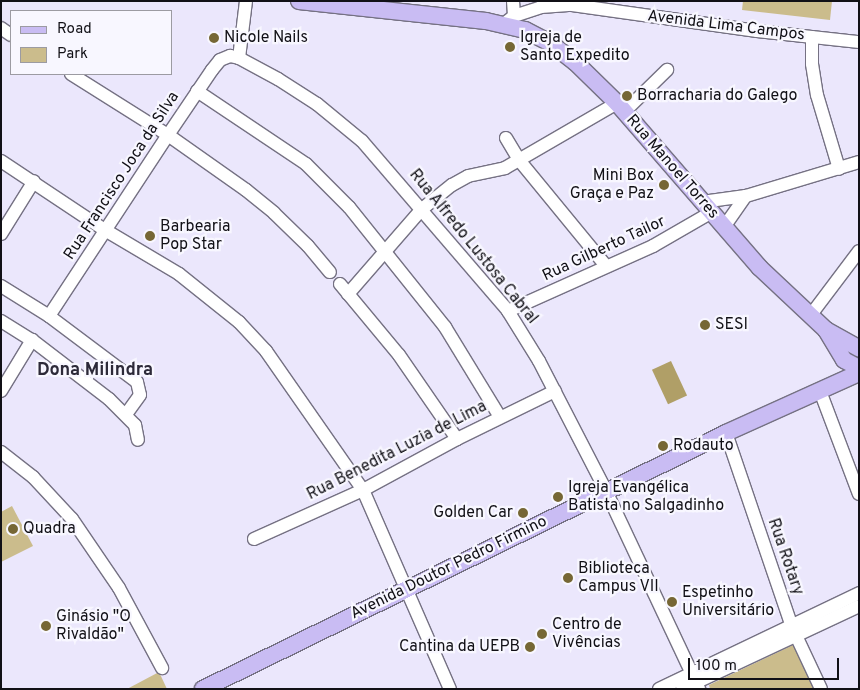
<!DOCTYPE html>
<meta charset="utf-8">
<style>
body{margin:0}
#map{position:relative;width:860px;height:690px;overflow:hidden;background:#ebe7fc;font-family:Overpass,sans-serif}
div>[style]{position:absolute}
.green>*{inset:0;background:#cbbc8c}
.water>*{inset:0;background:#b09f67;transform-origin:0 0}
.roads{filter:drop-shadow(1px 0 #757183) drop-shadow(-1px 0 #757183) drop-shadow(0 1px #757183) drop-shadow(0 -1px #757183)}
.minor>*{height:12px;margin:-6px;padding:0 6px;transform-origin:6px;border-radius:6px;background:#fff}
.major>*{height:16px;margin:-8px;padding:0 8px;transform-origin:8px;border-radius:8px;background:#c9bcf3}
.dots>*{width:14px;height:14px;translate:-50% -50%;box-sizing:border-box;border:2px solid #f8f7ff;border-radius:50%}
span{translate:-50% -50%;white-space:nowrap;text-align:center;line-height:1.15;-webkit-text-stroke:4.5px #f8f7ff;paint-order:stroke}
.street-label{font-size:16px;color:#111016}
.poi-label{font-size:16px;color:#111016}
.left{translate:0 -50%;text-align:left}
.right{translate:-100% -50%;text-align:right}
.neighbourhood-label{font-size:18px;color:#2d2a39;font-weight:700}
.frame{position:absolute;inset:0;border:2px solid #111016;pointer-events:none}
.legend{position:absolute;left:10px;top:10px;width:162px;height:65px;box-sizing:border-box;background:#f8f7ff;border:1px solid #9c9ba2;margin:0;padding:6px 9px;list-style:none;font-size:15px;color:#111016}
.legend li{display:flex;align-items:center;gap:10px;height:25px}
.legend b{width:25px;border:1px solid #9c9ba2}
.scale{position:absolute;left:688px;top:658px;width:151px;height:22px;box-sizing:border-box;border:2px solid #111016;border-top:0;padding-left:6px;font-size:15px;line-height:18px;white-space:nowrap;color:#111016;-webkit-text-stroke:4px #f8f7ff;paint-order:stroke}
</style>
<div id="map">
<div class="green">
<i style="clip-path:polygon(743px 1px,832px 1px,830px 20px,742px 10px)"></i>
<i style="clip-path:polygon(12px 506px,33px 546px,1px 562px,1px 512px)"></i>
<i style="clip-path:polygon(793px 645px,814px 689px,710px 689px,709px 685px)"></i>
<i style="clip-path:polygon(159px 672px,167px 689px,127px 689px)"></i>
</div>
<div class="water">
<i style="left:671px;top:361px;width:38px;height:21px;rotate:65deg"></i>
</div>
<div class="roads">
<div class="minor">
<i style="left:513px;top:1px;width:15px;rotate:86deg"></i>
<i style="left:504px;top:24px;width:13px;rotate:-39deg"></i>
<i style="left:514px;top:16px;width:28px;rotate:-18deg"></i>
<i style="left:541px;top:7px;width:31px;rotate:-4deg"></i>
<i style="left:572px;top:5px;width:187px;rotate:8deg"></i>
<i style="left:757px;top:31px;width:103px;rotate:6.2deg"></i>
<i style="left:1px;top:28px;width:12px;rotate:35deg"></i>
<i style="left:812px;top:37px;width:27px;rotate:90deg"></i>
<i style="left:812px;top:64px;width:31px;rotate:81deg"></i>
<i style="left:817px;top:95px;width:77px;rotate:73.4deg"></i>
<i style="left:239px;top:58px;width:57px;rotate:-83deg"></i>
<i style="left:71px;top:74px;width:115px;rotate:32.2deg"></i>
<i style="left:168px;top:135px;width:95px;rotate:35.2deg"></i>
<i style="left:246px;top:190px;width:36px;rotate:39deg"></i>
<i style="left:274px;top:213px;width:47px;rotate:44.1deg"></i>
<i style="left:308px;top:246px;width:34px;rotate:50deg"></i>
<i style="left:197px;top:91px;width:131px;rotate:33.8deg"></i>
<i style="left:306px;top:164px;width:61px;rotate:45deg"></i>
<i style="left:349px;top:207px;width:154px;rotate:51.3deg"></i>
<i style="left:445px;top:327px;width:105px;rotate:58.6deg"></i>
<i style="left:625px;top:111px;width:59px;rotate:-44.3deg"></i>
<i style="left:506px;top:138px;width:26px;rotate:59deg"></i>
<i style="left:519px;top:160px;width:137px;rotate:50.6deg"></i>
<i style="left:1px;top:161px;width:125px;rotate:33.6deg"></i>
<i style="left:105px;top:230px;width:86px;rotate:30.7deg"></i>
<i style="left:179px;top:274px;width:77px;rotate:38.7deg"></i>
<i style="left:239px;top:322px;width:40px;rotate:47deg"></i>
<i style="left:266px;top:351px;width:169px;rotate:55.1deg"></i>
<i style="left:363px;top:490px;width:217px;rotate:66.4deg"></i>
<i style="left:702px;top:202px;width:44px;rotate:-7.8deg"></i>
<i style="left:746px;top:196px;width:118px;rotate:-16.7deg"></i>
<i style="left:724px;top:227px;width:38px;rotate:-55deg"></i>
<i style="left:1px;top:234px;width:62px;rotate:-58.1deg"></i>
<i style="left:340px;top:284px;width:92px;rotate:50.3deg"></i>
<i style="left:399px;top:355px;width:102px;rotate:55.4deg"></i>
<i style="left:1px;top:286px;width:57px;rotate:32deg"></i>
<i style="left:49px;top:316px;width:110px;rotate:36.9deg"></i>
<i style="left:137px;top:382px;width:13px;rotate:77deg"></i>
<i style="left:140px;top:395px;width:24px;rotate:126deg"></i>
<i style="left:348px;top:294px;width:113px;rotate:-49deg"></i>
<i style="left:422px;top:209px;width:38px;rotate:-39deg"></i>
<i style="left:452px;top:185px;width:18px;rotate:-29deg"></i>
<i style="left:468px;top:176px;width:38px;rotate:-12deg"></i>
<i style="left:505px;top:168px;width:129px;rotate:-30.1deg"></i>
<i style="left:508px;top:311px;width:159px;rotate:-24.1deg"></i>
<i style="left:653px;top:246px;width:68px;rotate:-30deg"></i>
<i style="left:49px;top:316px;width:217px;rotate:-56.7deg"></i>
<i style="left:168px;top:135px;width:78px;rotate:-55.9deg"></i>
<i style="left:212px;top:70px;width:13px;rotate:-51deg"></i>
<i style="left:220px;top:60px;width:11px;rotate:-22deg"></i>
<i style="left:230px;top:56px;width:9px;rotate:13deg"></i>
<i style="left:239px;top:58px;width:44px;rotate:28.3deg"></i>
<i style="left:278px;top:79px;width:46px;rotate:32.7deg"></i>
<i style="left:317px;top:104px;width:58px;rotate:39.4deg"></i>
<i style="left:362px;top:141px;width:224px;rotate:49.3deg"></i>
<i style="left:508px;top:311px;width:59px;rotate:58.2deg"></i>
<i style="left:539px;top:361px;width:146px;rotate:62.7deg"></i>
<i style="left:606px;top:491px;width:219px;rotate:64.8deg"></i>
<i style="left:810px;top:316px;width:81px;rotate:-53deg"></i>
<i style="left:1px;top:321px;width:36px;rotate:32deg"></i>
<i style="left:32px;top:340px;width:97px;rotate:37.5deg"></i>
<i style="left:109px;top:399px;width:37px;rotate:45deg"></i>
<i style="left:135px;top:425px;width:15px;rotate:79deg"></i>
<i style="left:1px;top:391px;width:60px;rotate:-58.7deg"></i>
<i style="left:820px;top:391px;width:110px;rotate:69.3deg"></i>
<i style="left:726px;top:433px;width:205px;rotate:71.2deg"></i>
<i style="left:792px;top:627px;width:68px;rotate:64.9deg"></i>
<i style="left:1px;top:452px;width:41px;rotate:38deg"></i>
<i style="left:33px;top:477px;width:57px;rotate:47.1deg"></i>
<i style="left:72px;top:519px;width:83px;rotate:55.7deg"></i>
<i style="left:119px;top:588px;width:91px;rotate:61.7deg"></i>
<i style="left:254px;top:539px;width:120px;rotate:-24.2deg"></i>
<i style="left:363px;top:490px;width:107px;rotate:-28.5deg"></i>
<i style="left:457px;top:439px;width:109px;rotate:-26.1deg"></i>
<i style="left:659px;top:689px;width:222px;rotate:-25.6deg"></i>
<i style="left:682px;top:689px;width:195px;rotate:-25.1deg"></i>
</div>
<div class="major">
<i style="left:299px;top:1px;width:188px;rotate:6.1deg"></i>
<i style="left:486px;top:21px;width:40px;rotate:13deg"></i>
<i style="left:525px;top:30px;width:27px;rotate:27deg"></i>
<i style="left:549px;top:42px;width:33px;rotate:38deg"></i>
<i style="left:575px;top:62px;width:59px;rotate:44.3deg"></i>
<i style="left:617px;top:103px;width:217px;rotate:49.1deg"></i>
<i style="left:759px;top:267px;width:92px;rotate:43.2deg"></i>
<i style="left:826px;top:330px;width:38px;rotate:29deg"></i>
<i style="left:826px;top:330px;width:35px;rotate:59deg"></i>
<i style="left:844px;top:360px;width:17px;rotate:28deg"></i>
<i style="left:203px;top:689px;width:582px;rotate:-26.08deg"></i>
<i style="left:726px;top:433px;width:146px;rotate:-24.3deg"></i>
</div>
</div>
<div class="dots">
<i style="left:214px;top:38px;background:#766735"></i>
<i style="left:510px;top:47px;background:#766735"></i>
<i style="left:627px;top:96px;background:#766735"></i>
<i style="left:664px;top:185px;background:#766735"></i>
<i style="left:150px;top:236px;background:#766735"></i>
<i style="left:705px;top:325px;background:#766735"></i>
<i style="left:663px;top:446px;background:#766735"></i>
<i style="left:558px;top:497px;background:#766735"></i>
<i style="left:523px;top:513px;background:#766735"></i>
<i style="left:13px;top:529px;background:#766735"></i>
<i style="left:568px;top:578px;background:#766735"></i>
<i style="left:672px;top:602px;background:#766735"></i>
<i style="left:46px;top:626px;background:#766735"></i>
<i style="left:542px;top:634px;background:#766735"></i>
<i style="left:530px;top:647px;background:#766735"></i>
</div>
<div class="street-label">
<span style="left:726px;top:26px;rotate:7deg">Avenida Lima Campos</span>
<span style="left:672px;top:167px;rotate:49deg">Rua Manoel Torres</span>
<span style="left:122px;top:176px;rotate:-57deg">Rua Francisco Joca da Silva</span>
<span style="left:473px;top:247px;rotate:51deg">Rua Alfredo Lustosa Cabral</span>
<span style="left:604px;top:249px;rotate:-25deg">Rua Gilberto Tailor</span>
<span style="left:397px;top:451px;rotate:-27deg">Rua Benedita Luzia de Lima</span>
<span style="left:785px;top:557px;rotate:71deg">Rua Rotary</span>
<span style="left:449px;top:568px;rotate:-26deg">Avenida Doutor Pedro Firmino</span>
</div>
<div class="poi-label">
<span class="left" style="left:224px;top:38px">Nicole Nails</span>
<span class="left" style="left:520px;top:47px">Igreja de<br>Santo Expedito</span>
<span class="left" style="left:637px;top:96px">Borracharia do Galego</span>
<span class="right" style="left:654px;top:185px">Mini Box<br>Graça e Paz</span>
<span class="left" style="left:160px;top:236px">Barbearia<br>Pop Star</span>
<span class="left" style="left:715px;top:325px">SESI</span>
<span class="left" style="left:673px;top:446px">Rodauto</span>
<span class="left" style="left:568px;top:497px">Igreja Evangélica<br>Batista no Salgadinho</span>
<span class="right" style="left:513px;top:513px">Golden Car</span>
<span class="left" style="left:23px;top:529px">Quadra</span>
<span class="left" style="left:578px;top:578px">Biblioteca<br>Campus VII</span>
<span class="left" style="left:682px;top:602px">Espetinho<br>Universitário</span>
<span class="left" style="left:56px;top:626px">Ginásio "O<br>Rivaldão"</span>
<span class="left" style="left:552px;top:634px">Centro de<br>Vivências</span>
<span class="right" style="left:520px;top:647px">Cantina da UEPB</span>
</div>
<div class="neighbourhood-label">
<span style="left:95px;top:371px">Dona Milindra</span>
</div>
<div class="frame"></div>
<ul class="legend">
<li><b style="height:6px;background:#c9bcf3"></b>Road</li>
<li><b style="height:14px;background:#cbbc8c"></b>Park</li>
</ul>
<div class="scale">100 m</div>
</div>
